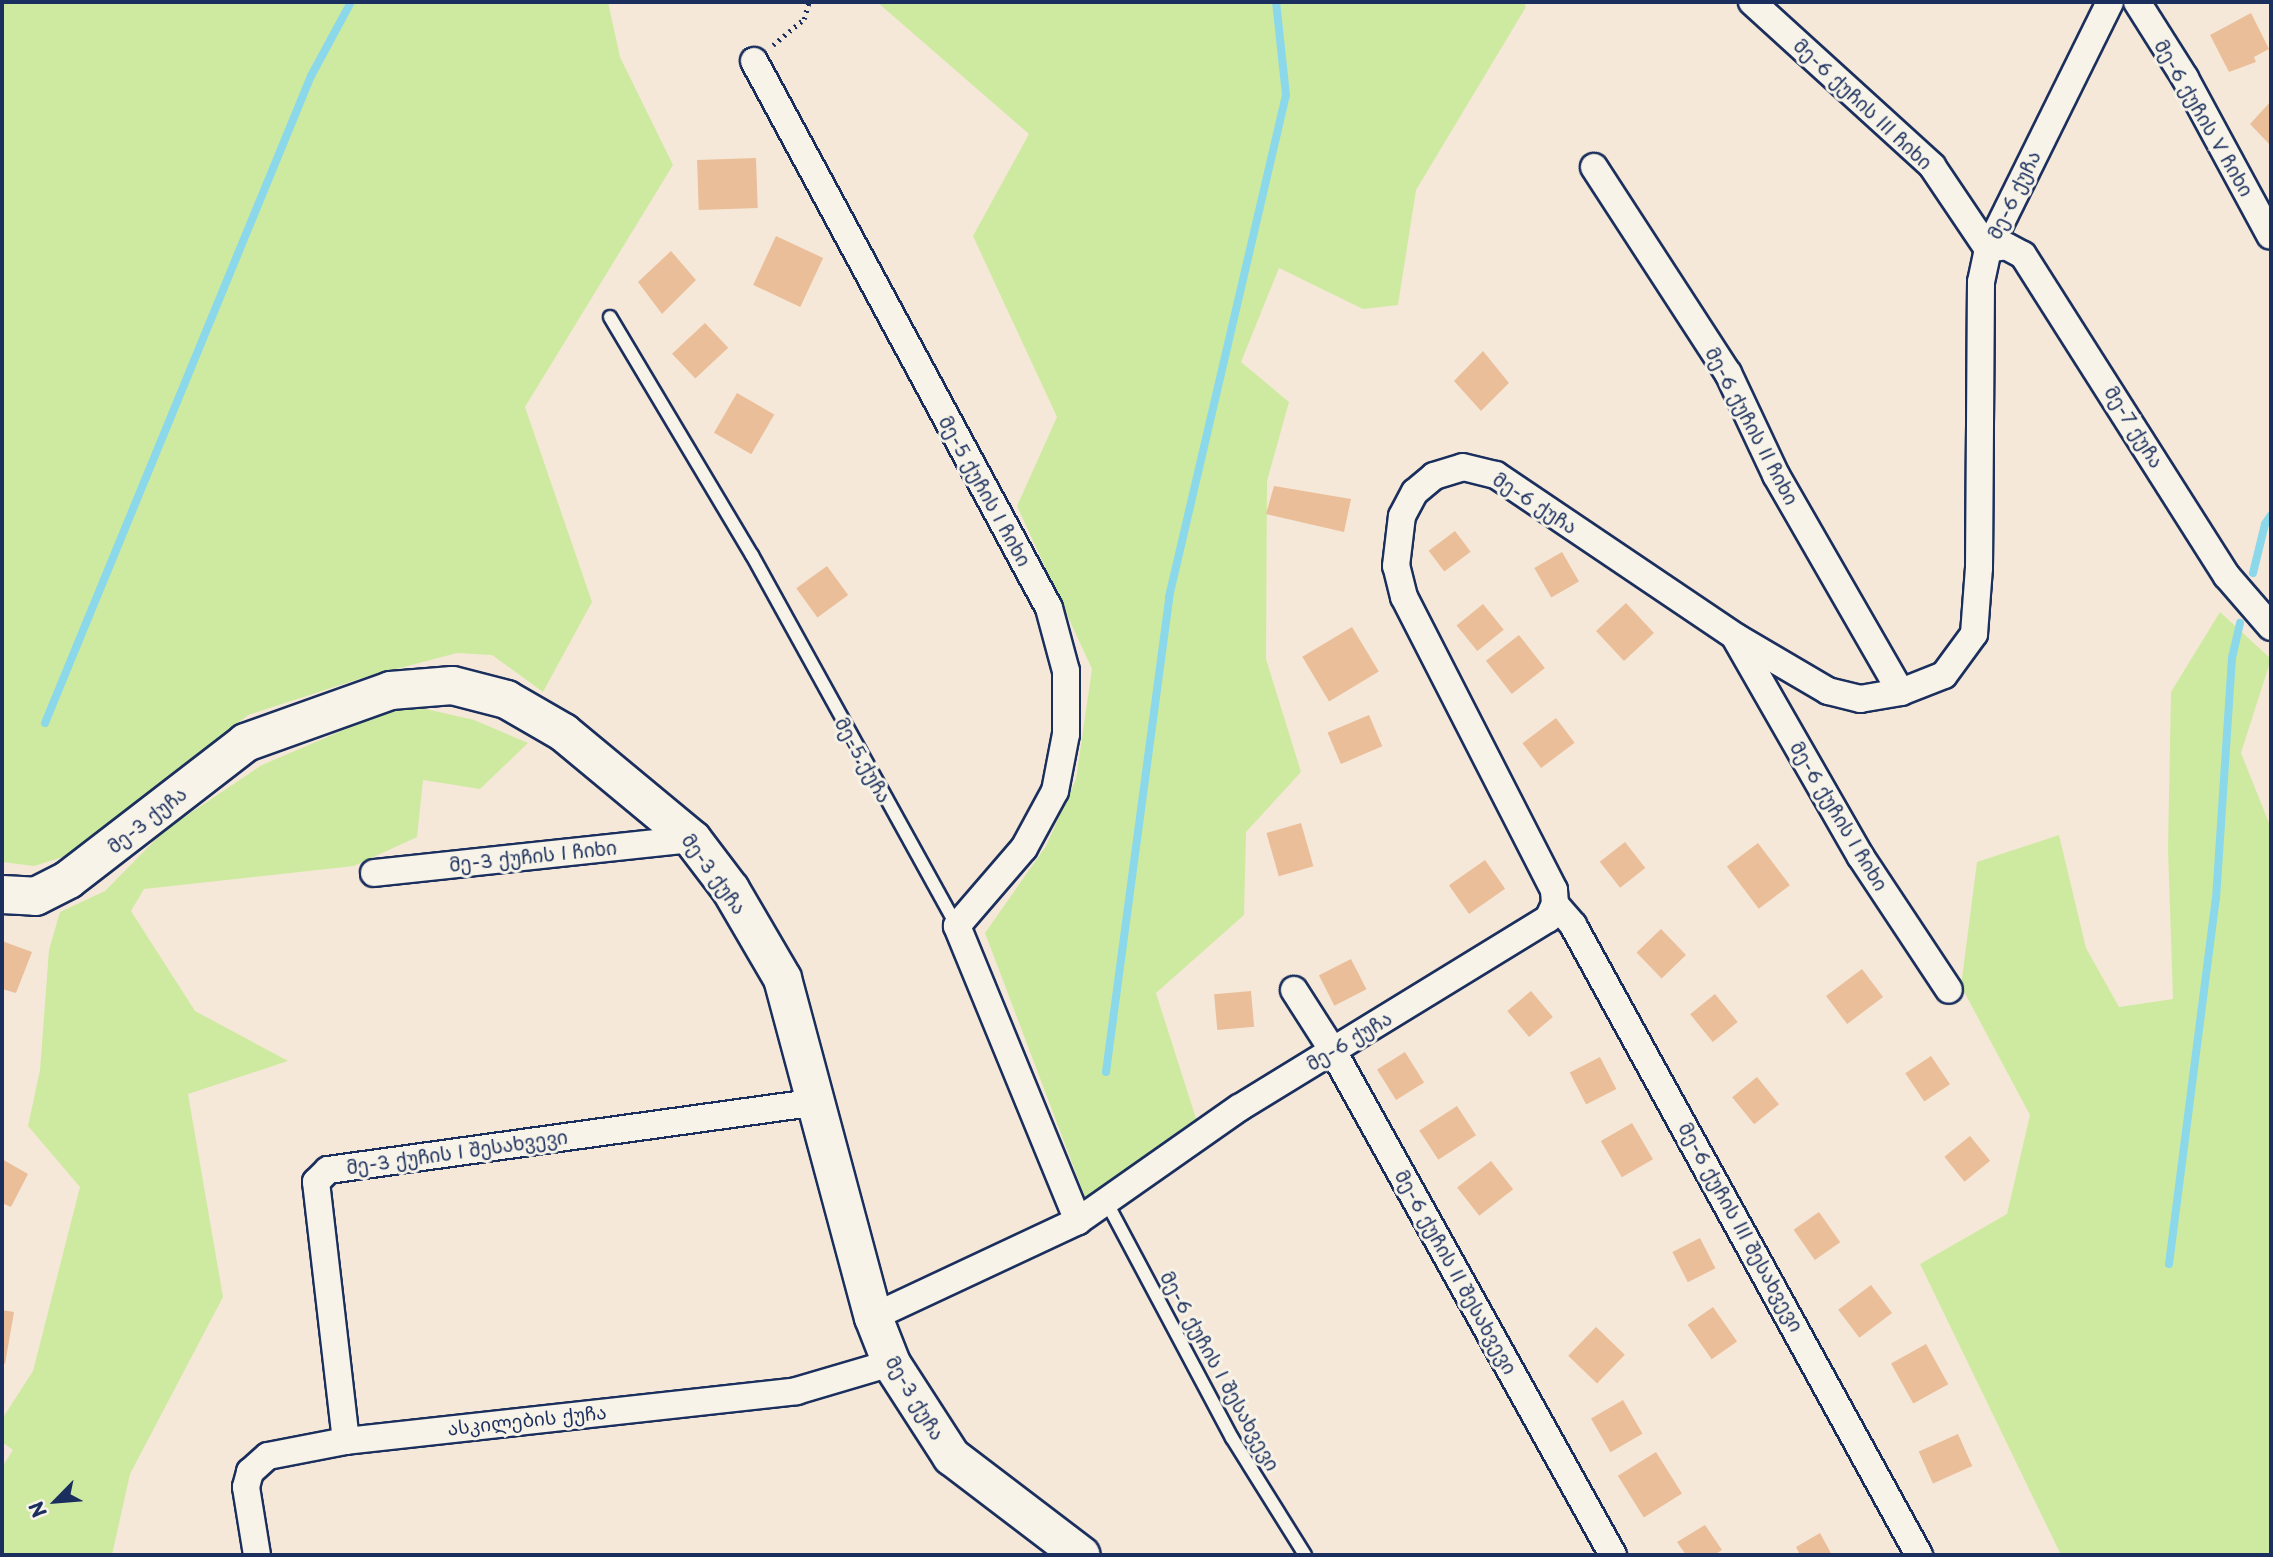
<!DOCTYPE html>
<meta charset="utf-8">
<style>
body{margin:0}
#map{position:relative;width:2273px;height:1557px;overflow:hidden;background:#f5e8d8;font-family:"Playpen Sans","Noto Sans Georgian",sans-serif}
div>[style]{position:absolute}
.green>*{inset:0;background:#ceeaa1}
.stream>*{height:8px;margin:-4px;padding:0 4px;transform-origin:4px;border-radius:4px;background:#8bd8ea}
.building>*{inset:0;background:#ebbe9a;transform-origin:0 0}
.path>*{height:4.5px;margin-top:-2.25px;transform-origin:0;background:repeating-linear-gradient(90deg,#1b2f5e 0 2px,transparent 0 7px)}
.roads{filter:drop-shadow(2px 0 #1b2f5e) drop-shadow(-2px 0 #1b2f5e) drop-shadow(0 2px #1b2f5e) drop-shadow(0 -2px #1b2f5e)}
.lane>*{height:12px;margin:-6px;padding:0 6px;transform-origin:6px;border-radius:6px;background:#f7f3e8}
.street>*{height:26px;margin:-13px;padding:0 13px;transform-origin:13px;border-radius:13px;background:#f7f3e8}
.secondary>*{height:37px;margin:-18.5px;padding:0 18.5px;transform-origin:18.5px;border-radius:18.5px;background:#f7f3e8}
span{translate:-50% -50%;white-space:nowrap;text-align:center;line-height:1.15;-webkit-text-stroke:6px #f7f3e8;paint-order:stroke}
.street-label{font-size:19px;color:#1b2f5e}
.frame{position:absolute;inset:0;border:4px solid #1b2f5e;pointer-events:none}
.north{position:absolute;left:21px;top:1466px;width:70px;height:70px;-webkit-text-stroke:5px #f7f3e8;paint-order:stroke;rotate:245deg;font-size:19px;font-weight:700;line-height:28px;text-align:center;color:#1b2f5e}
.north::after{content:'';display:block;margin:auto;width:24px;height:32px;background:#1b2f5e;clip-path:polygon(50% 0,100% 100%,50% 72%,0 100%)}
</style>
<div id="map">
<div class="green">
<i style="clip-path:polygon(2px 2px,608px 2px,620px 57px,673px 165px,525px 407px,592px 602px,543px 692px,492px 655px,457px 653px,362px 678px,248px 715px,72px 854px,34px 866px,2px 862px)"></i>
<i style="clip-path:polygon(877px 2px,1524px 2px,1526px 7px,1416px 190px,1398px 305px,1363px 309px,1279px 268px,1241px 362px,1289px 402px,1267px 481px,1266px 659px,1301px 772px,1246px 832px,1244px 915px,1156px 993px,1199px 1128px,1085px 1197px,985px 933px,1046px 846px,1076px 779px,1092px 669px,1017px 506px,1057px 417px,973px 236px,1029px 134px)"></i>
<i style="clip-path:polygon(2220px 612px,2271px 659px,2241px 753px,2271px 828px,2271px 1555px,2061px 1555px,1920px 1264px,2007px 1214px,2030px 1115px,1961px 986px,1977px 862px,2059px 835px,2086px 948px,2119px 1007px,2173px 999px,2168px 849px,2171px 692px)"></i>
<i style="clip-path:polygon(404px 704px,474px 720px,528px 743px,480px 789px,423px 780px,417px 837px,354px 866px,144px 889px,131px 911px,195px 1011px,288px 1061px,188px 1094px,223px 1297px,130px 1474px,112px 1555px,2px 1555px,2px 1467px,13px 1450px,2px 1442px,2px 1419px,33px 1371px,80px 1187px,28px 1126px,40px 1070px,49px 950px,60px 912px,105px 891px,165px 830px,262px 765px)"></i>
</div>
<div class="stream">
<i style="left:2253px;top:573px;width:50px;rotate:-76.2deg"></i>
<i style="left:2265px;top:524px;width:11px;rotate:-56deg"></i>
<i style="left:45px;top:723px;width:700px;rotate:-67.65deg"></i>
<i style="left:311px;top:76px;width:84px;rotate:-61.6deg"></i>
<i style="left:1106px;top:1072px;width:479px;rotate:-82.4deg"></i>
<i style="left:1169px;top:597px;width:515px;rotate:-76.88deg"></i>
<i style="left:1286px;top:95px;width:94px;rotate:-96.1deg"></i>
<i style="left:2169px;top:1264px;width:368px;rotate:-82.7deg"></i>
<i style="left:2216px;top:899px;width:242px;rotate:-86.2deg"></i>
<i style="left:2232px;top:658px;width:36px;rotate:-77deg"></i>
</div>
<div class="building">
<i style="clip-path:polygon(2251px 13px,2269px 49px,2254px 57px,2256px 62px,2229px 72px,2210px 35px)"></i>
<i style="clip-path:polygon(2271px 101px,2271px 146px,2250px 124px)"></i>
<i style="left:756px;top:158px;width:50px;height:59px;rotate:88deg"></i>
<i style="left:776px;top:236px;width:52px;height:54px;rotate:25deg"></i>
<i style="clip-path:polygon(671px 251px,696px 280px,662px 314px,638px 282px)"></i>
<i style="left:705px;top:323px;width:34px;height:45px;rotate:47deg"></i>
<i style="clip-path:polygon(1483px 351px,1509px 383px,1481px 411px,1454px 381px)"></i>
<i style="left:737px;top:393px;width:43px;height:46px;rotate:30deg"></i>
<i style="clip-path:polygon(1274px 486px,1351px 499px,1344px 532px,1266px 514px)"></i>
<i style="left:1455px;top:531px;width:26px;height:33px;rotate:53deg"></i>
<i style="left:1562px;top:552px;width:34px;height:32px;rotate:60deg"></i>
<i style="left:827px;top:566px;width:36px;height:38px;rotate:54deg"></i>
<i style="left:1626px;top:603px;width:41px;height:41px;rotate:47deg"></i>
<i style="left:1483px;top:604px;width:33px;height:34px;rotate:51deg"></i>
<i style="left:1352px;top:627px;width:52px;height:58px;rotate:59deg"></i>
<i style="left:1519px;top:635px;width:42px;height:42px;rotate:52deg"></i>
<i style="left:1369px;top:715px;width:34px;height:45px;rotate:67deg"></i>
<i style="left:1556px;top:718px;width:31px;height:42px;rotate:53deg"></i>
<i style="left:1301px;top:823px;width:45px;height:36px;rotate:74deg"></i>
<i style="left:1625px;top:842px;width:33px;height:32px;rotate:52deg"></i>
<i style="left:1758px;top:843px;width:53px;height:39px;rotate:53deg"></i>
<i style="left:1485px;top:860px;width:35px;height:44px;rotate:55deg"></i>
<i style="left:1661px;top:929px;width:36px;height:34px;rotate:46deg"></i>
<i style="clip-path:polygon(2px 941px,32px 952px,16px 993px,2px 989px)"></i>
<i style="left:1351px;top:959px;width:34px;height:36px;rotate:63deg"></i>
<i style="left:1862px;top:969px;width:35px;height:45px;rotate:53deg"></i>
<i style="left:1251px;top:991px;width:36px;height:37px;rotate:85deg"></i>
<i style="left:1531px;top:991px;width:34px;height:31px;rotate:50deg"></i>
<i style="left:1715px;top:994px;width:36px;height:32px;rotate:51deg"></i>
<i style="left:1405px;top:1052px;width:36px;height:33px;rotate:58deg"></i>
<i style="left:1931px;top:1056px;width:34px;height:31px;rotate:56deg"></i>
<i style="left:1600px;top:1057px;width:36px;height:34px;rotate:63deg"></i>
<i style="left:1757px;top:1077px;width:35px;height:32px;rotate:51deg"></i>
<i style="left:1457px;top:1106px;width:35px;height:45px;rotate:57deg"></i>
<i style="left:1632px;top:1123px;width:42px;height:36px;rotate:60deg"></i>
<i style="left:1970px;top:1136px;width:32px;height:33px;rotate:51deg"></i>
<i style="clip-path:polygon(2px 1159px,28px 1174px,11px 1207px,2px 1203px)"></i>
<i style="left:1491px;top:1161px;width:36px;height:43px;rotate:52deg"></i>
<i style="left:1819px;top:1212px;width:37px;height:31px;rotate:55deg"></i>
<i style="left:1700px;top:1238px;width:34px;height:31px;rotate:63deg"></i>
<i style="left:1871px;top:1285px;width:35px;height:41px;rotate:53deg"></i>
<i style="left:1713px;top:1307px;width:42px;height:31px;rotate:55deg"></i>
<i style="clip-path:polygon(2px 1310px,14px 1312px,5px 1364px,2px 1363px)"></i>
<i style="left:1596px;top:1327px;width:40px;height:40px;rotate:44deg"></i>
<i style="left:1926px;top:1344px;width:46px;height:40px;rotate:61deg"></i>
<i style="left:1623px;top:1400px;width:39px;height:37px;rotate:60deg"></i>
<i style="left:1958px;top:1434px;width:35px;height:43px;rotate:66deg"></i>
<i style="left:1656px;top:1452px;width:49px;height:45px;rotate:58deg"></i>
<i style="clip-path:polygon(1705px 1525px,1722px 1550px,1714px 1555px,1686px 1555px,1677px 1542px)"></i>
<i style="clip-path:polygon(1820px 1533px,1832px 1555px,1800px 1555px,1796px 1547px)"></i>
</div>
<div class="path">
<i style="left:773px;top:45px;width:40px;rotate:-40deg"></i>
<i style="left:804px;top:19px;width:18px;rotate:-74deg"></i>
</div>
<div class="roads">
<div class="lane">
<i style="left:610px;top:317px;width:277px;rotate:59.2deg"></i>
<i style="left:752px;top:555px;width:424px;rotate:61.1deg"></i>
<i style="left:1107px;top:1203px;width:266px;rotate:62deg"></i>
<i style="left:1232px;top:1438px;width:138px;rotate:58deg"></i>
</div>
<div class="street">
<i style="left:1752px;top:2px;width:244px;rotate:42.3deg"></i>
<i style="left:1932px;top:166px;width:100px;rotate:56deg"></i>
<i style="left:2137px;top:2px;width:90px;rotate:57.7deg"></i>
<i style="left:2185px;top:78px;width:179px;rotate:61.6deg"></i>
<i style="left:754px;top:61px;width:621px;rotate:61.66deg"></i>
<i style="left:1049px;top:608px;width:65px;rotate:74.9deg"></i>
<i style="left:1066px;top:671px;width:63px;rotate:90deg"></i>
<i style="left:1066px;top:734px;width:58px;rotate:100.9deg"></i>
<i style="left:1055px;top:791px;width:65px;rotate:118.5deg"></i>
<i style="left:1024px;top:848px;width:103px;rotate:130.7deg"></i>
<i style="left:957px;top:926px;width:319px;rotate:67.7deg"></i>
<i style="left:1594px;top:167px;width:246px;rotate:57deg"></i>
<i style="left:1728px;top:373px;width:113px;rotate:64.8deg"></i>
<i style="left:1776px;top:475px;width:250px;rotate:60.1deg"></i>
<i style="left:1988px;top:249px;width:18px;rotate:-9deg"></i>
<i style="left:2006px;top:246px;width:19px;rotate:28deg"></i>
<i style="left:2023px;top:255px;width:380px;rotate:57.6deg"></i>
<i style="left:2227px;top:576px;width:67px;rotate:49.2deg"></i>
<i style="left:1736px;top:639px;width:251px;rotate:60.2deg"></i>
<i style="left:1861px;top:857px;width:159px;rotate:56.5deg"></i>
<i style="left:374px;top:873px;width:320px;rotate:-6.1deg"></i>
<i style="left:1555px;top:904px;width:28px;rotate:49deg"></i>
<i style="left:1573px;top:925px;width:719px;rotate:61.22deg"></i>
<i style="left:1294px;top:990px;width:72px;rotate:57.4deg"></i>
<i style="left:1333px;top:1051px;width:577px;rotate:60.95deg"></i>
<i style="left:873px;top:1317px;width:226px;rotate:-25.1deg"></i>
<i style="left:1078px;top:1221px;width:197px;rotate:-35.1deg"></i>
<i style="left:1239px;top:1108px;width:362px;rotate:-31.5deg"></i>
<i style="left:1548px;top:919px;width:17px;rotate:-65deg"></i>
<i style="left:1555px;top:904px;width:14px;rotate:-94deg"></i>
<i style="left:1554px;top:890px;width:329px;rotate:-117.1deg"></i>
<i style="left:1404px;top:597px;width:32px;rotate:-104deg"></i>
<i style="left:1396px;top:566px;width:50px;rotate:-83.2deg"></i>
<i style="left:1402px;top:516px;width:27px;rotate:-62deg"></i>
<i style="left:1415px;top:492px;width:25px;rotate:-40deg"></i>
<i style="left:1434px;top:476px;width:30px;rotate:-17deg"></i>
<i style="left:1463px;top:467px;width:34px;rotate:14deg"></i>
<i style="left:1496px;top:475px;width:290px;rotate:34deg"></i>
<i style="left:1736px;top:637px;width:107px;rotate:30.4deg"></i>
<i style="left:1828px;top:691px;width:33px;rotate:14deg"></i>
<i style="left:1860px;top:699px;width:42px;rotate:-9.7deg"></i>
<i style="left:1901px;top:692px;width:46px;rotate:-21.6deg"></i>
<i style="left:1944px;top:675px;width:51px;rotate:-53.8deg"></i>
<i style="left:1974px;top:634px;width:66px;rotate:-85.7deg"></i>
<i style="left:1979px;top:568px;width:286px;rotate:-89.6deg"></i>
<i style="left:1981px;top:282px;width:34px;rotate:-78deg"></i>
<i style="left:1988px;top:249px;width:275px;rotate:-63.7deg"></i>
<i style="left:346px;top:1441px;width:261px;rotate:-96.6deg"></i>
<i style="left:316px;top:1182px;width:17px;rotate:-45deg"></i>
<i style="left:328px;top:1170px;width:496px;rotate:-7.9deg"></i>
<i style="left:257px;top:1555px;width:69px;rotate:-99.2deg"></i>
<i style="left:246px;top:1487px;width:16px;rotate:-75deg"></i>
<i style="left:250px;top:1472px;width:24px;rotate:-42deg"></i>
<i style="left:268px;top:1456px;width:79px;rotate:-10.9deg"></i>
<i style="left:346px;top:1441px;width:453px;rotate:-6.3deg"></i>
<i style="left:796px;top:1391px;width:99px;rotate:-16.4deg"></i>
</div>
<div class="secondary">
<i style="left:2px;top:894px;width:33px;rotate:3deg"></i>
<i style="left:35px;top:896px;width:37px;rotate:-27deg"></i>
<i style="left:68px;top:879px;width:224px;rotate:-37.7deg"></i>
<i style="left:245px;top:742px;width:154px;rotate:-19.7deg"></i>
<i style="left:390px;top:690px;width:62px;rotate:-4.6deg"></i>
<i style="left:452px;top:685px;width:56px;rotate:14.5deg"></i>
<i style="left:506px;top:699px;width:66px;rotate:30.1deg"></i>
<i style="left:563px;top:732px;width:168px;rotate:39.7deg"></i>
<i style="left:692px;top:839px;width:63px;rotate:52.8deg"></i>
<i style="left:730px;top:889px;width:103px;rotate:59.7deg"></i>
<i style="left:782px;top:978px;width:351px;rotate:75deg"></i>
<i style="left:873px;top:1317px;width:49px;rotate:68.6deg"></i>
<i style="left:891px;top:1363px;width:111px;rotate:57.2deg"></i>
<i style="left:951px;top:1456px;width:163px;rotate:37.3deg"></i>
</div>
</div>
<div class="street-label">
<span style="left:1863px;top:104px;rotate:43deg">მე-6 ქუჩის III ჩიხი</span>
<span style="left:2204px;top:118px;rotate:60deg">მე-6 ქუჩის V ჩიხი</span>
<span style="left:2014px;top:195px;rotate:-64deg">მე-6 ქუჩა</span>
<span style="left:1752px;top:426px;rotate:62deg">მე-6 ქუჩის II ჩიხი</span>
<span style="left:2134px;top:427px;rotate:58deg">მე-7 ქუჩა</span>
<span style="left:985px;top:491px;rotate:61deg">მე-5 ქუჩის I ჩიხი</span>
<span style="left:1535px;top:503px;rotate:33deg">მე-6 ქუჩა</span>
<span style="left:863px;top:760px;rotate:61deg">მე-5 ქუჩა</span>
<span style="left:1839px;top:816px;rotate:59deg">მე-6 ქუჩის I ჩიხი</span>
<span style="left:147px;top:820px;rotate:-38deg">მე-3 ქუჩა</span>
<span style="left:533px;top:856px;rotate:-6deg">მე-3 ქუჩის I ჩიხი</span>
<span style="left:714px;top:874px;rotate:54deg">მე-3 ქუჩა</span>
<span style="left:1349px;top:1041px;rotate:-31deg">მე-6 ქუჩა</span>
<span style="left:457px;top:1152px;rotate:-8deg">მე-3 ქუჩის I შესახვევი</span>
<span style="left:1741px;top:1227px;rotate:61deg">მე-6 ქუჩის III შესახვევი</span>
<span style="left:1456px;top:1272px;rotate:61deg">მე-6 ქუჩის II შესახვევი</span>
<span style="left:1220px;top:1371px;rotate:61deg">მე-6 ქუჩის I შესახვევი</span>
<span style="left:915px;top:1398px;rotate:59deg">მე-3 ქუჩა</span>
<span style="left:527px;top:1420px;rotate:-6deg">ასკილების ქუჩა</span>
</div>
<div class="frame"></div>
<div class="north">N</div>
</div>
